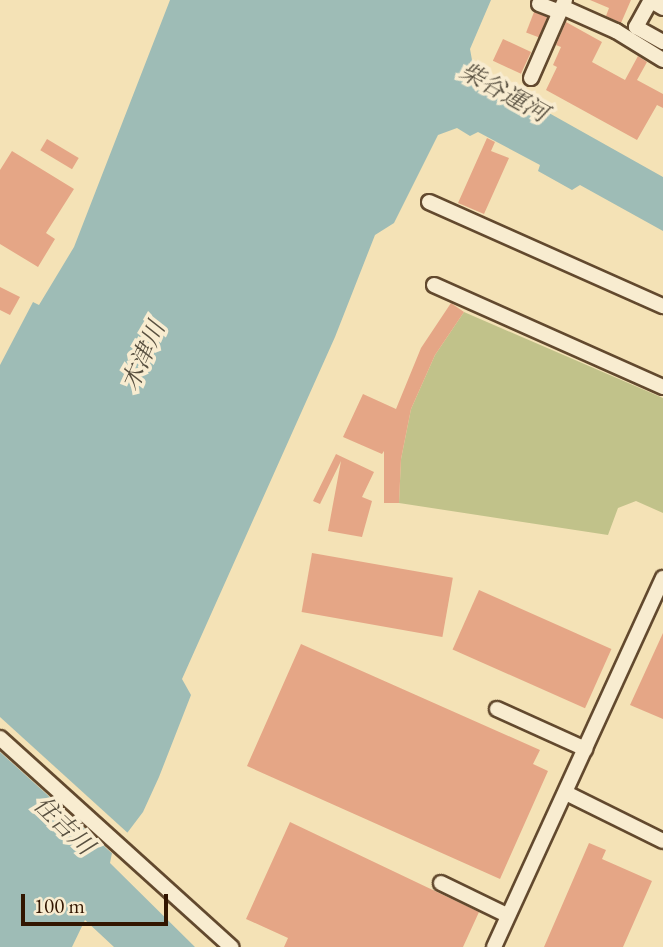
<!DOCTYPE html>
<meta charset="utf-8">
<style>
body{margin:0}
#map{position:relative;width:663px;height:947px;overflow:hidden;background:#f4e2b6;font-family:"EB Garamond","Noto Serif JP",serif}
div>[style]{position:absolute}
.green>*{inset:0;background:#c1c28a}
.water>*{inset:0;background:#9ebcb6}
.pier>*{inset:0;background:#f4e2b6}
.building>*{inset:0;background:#e5a686;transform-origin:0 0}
.roads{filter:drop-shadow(2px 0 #62492e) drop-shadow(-2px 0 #62492e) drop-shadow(0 2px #62492e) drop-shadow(0 -2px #62492e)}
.minor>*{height:14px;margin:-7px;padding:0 7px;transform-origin:7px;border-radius:7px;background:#f8ecd0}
span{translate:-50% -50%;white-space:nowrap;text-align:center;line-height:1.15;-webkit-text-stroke:7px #f8ecd0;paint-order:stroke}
.water-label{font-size:24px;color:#585040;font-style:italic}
.scale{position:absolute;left:21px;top:894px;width:147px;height:32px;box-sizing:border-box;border:4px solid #321601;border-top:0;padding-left:9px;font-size:21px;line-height:24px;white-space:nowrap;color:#321601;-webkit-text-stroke:5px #f8ecd0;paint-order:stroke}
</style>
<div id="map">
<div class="green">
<i style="clip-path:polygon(464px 312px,663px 398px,663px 513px,636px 501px,618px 508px,608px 535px,399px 503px,401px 459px,411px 409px,435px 355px)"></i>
</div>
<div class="water">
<i style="clip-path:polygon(170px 0,491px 0,470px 49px,474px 71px,663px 177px,663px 231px,580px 185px,572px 190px,538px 171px,540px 165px,478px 132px,470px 136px,457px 128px,438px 135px,394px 223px,375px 235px,335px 337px,182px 679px,191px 695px,159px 777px,143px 812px,112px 853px,110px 863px,195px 947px,114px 947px,85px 920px,72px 947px,0 947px,0 365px,33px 302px,39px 305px,74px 247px)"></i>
</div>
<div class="pier">
<i style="clip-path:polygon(0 717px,130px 835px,115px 856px,0 752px)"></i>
</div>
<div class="building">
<i style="clip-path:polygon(590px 0,631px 0,621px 23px,606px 16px,609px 8px)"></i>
<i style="left:534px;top:12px;width:14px;height:22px;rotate:21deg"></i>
<i style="clip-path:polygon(566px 22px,602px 42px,592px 62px,625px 80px,638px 56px,647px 62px,637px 80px,663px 94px,663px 108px,657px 105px,637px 140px,546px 90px,557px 67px,553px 65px,561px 47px,556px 45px)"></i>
<i style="left:503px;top:39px;width:31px;height:24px;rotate:25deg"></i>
<i style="clip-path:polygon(487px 138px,495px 142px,491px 151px,509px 158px,484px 214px,458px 203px)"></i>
<i style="left:47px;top:139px;width:37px;height:13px;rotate:31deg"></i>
<i style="clip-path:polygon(12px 151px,74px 189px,46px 233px,55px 239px,38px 267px,0 244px,0 170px)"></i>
<i style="clip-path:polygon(0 287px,20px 297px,10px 315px,0 310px)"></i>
<i style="clip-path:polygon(451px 303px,464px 312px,435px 355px,411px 409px,401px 459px,399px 503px,384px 503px,384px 451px,382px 454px,343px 437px,363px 394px,396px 409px,421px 348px)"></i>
<i style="clip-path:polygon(336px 454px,374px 472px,362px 497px,372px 501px,362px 537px,328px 531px,341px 461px,320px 504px,313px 501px)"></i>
<i style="left:312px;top:553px;width:143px;height:60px;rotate:10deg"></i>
<i style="left:479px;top:590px;width:145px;height:65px;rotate:24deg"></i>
<i style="clip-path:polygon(663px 633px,663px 719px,630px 705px)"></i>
<i style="clip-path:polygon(301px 644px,540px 750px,533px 764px,548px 771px,500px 879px,247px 766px)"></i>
<i style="clip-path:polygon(290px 822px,479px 912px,463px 947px,284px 947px,288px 938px,246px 919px)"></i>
<i style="clip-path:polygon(589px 843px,606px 850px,602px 859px,652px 881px,623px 947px,544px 947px)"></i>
</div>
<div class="roads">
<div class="minor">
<i style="left:651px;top:0;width:31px;rotate:119deg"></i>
<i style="left:636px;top:27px;width:31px;rotate:29deg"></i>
<i style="left:651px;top:1px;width:14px;rotate:30deg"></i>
<i style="left:539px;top:4px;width:22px;rotate:21deg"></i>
<i style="left:562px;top:7px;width:59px;rotate:24deg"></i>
<i style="left:616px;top:31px;width:55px;rotate:31.7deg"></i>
<i style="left:531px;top:78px;width:85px;rotate:-66.4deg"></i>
<i style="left:429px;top:202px;width:256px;rotate:24deg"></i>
<i style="left:434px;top:285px;width:251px;rotate:24deg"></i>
<i style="left:497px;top:709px;width:97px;rotate:24.4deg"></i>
<i style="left:0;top:738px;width:312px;rotate:42.1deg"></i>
<i style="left:566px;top:793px;width:108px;rotate:26.3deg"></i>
<i style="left:441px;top:883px;width:73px;rotate:25.9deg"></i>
<i style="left:494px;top:947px;width:406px;rotate:-65.4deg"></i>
</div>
</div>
<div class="water-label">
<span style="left:504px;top:92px;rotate:29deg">柴谷運河</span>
<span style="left:143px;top:356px;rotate:-66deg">木津川</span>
<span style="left:64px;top:825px;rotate:44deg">住吉川</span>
</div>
<div class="scale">100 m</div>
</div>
